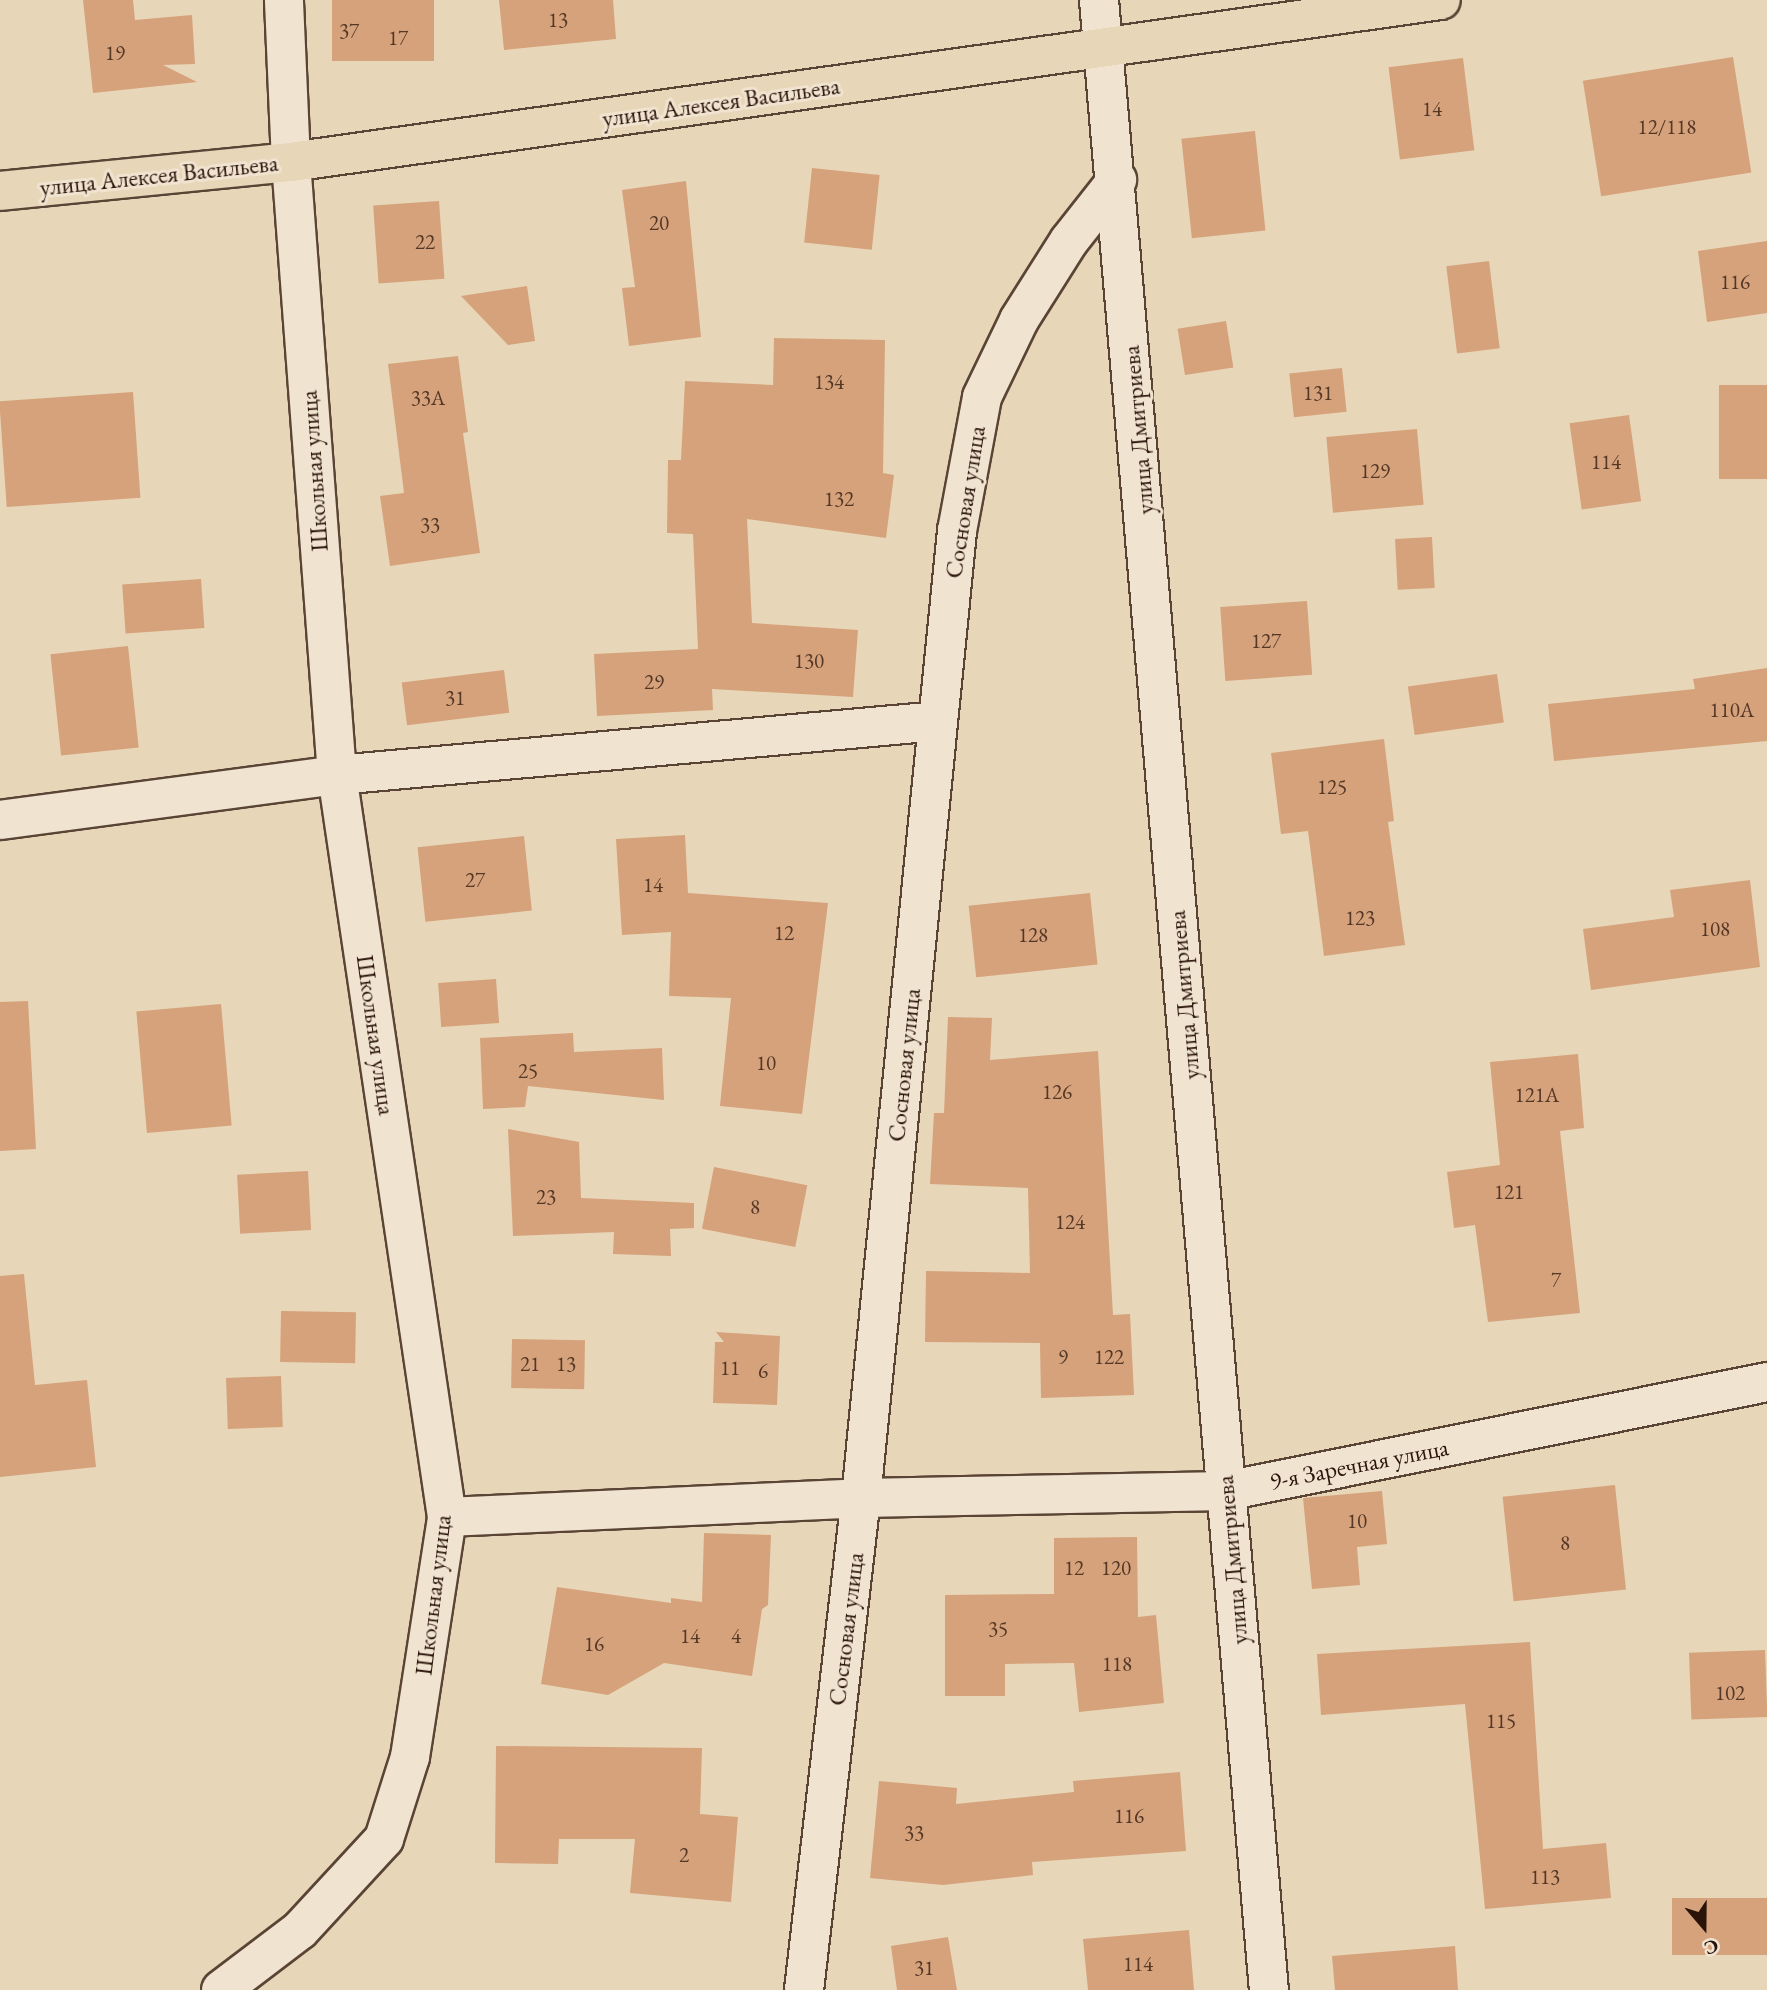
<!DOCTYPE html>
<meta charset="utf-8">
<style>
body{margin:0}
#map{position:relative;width:1767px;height:1990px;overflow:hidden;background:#e8d6b8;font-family:"EB Garamond",serif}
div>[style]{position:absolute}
.building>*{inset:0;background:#d5a27b;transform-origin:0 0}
.roads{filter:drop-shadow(2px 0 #5a4435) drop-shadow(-2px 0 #5a4435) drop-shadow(0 2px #5a4435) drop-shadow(0 -2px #5a4435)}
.street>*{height:38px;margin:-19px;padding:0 19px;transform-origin:19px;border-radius:19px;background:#f0e4d1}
.primary>*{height:38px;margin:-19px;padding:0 19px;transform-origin:19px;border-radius:19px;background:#e8d6b8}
span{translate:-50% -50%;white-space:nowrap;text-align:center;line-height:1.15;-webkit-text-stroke:6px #f0e4d1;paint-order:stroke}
.number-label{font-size:21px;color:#553726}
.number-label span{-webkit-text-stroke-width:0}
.street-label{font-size:24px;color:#2a1309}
.north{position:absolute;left:1669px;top:1892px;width:70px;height:70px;-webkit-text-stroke:5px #f0e4d1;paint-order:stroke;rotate:160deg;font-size:19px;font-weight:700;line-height:28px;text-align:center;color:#2a1309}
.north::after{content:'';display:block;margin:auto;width:24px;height:32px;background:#2a1309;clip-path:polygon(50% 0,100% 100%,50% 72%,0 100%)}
</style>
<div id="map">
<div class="building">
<i style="clip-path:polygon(83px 0,133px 0,135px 20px,192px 15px,195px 64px,163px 65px,197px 82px,93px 93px)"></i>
<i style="left:332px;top:0;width:102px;height:61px"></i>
<i style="clip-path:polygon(499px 0,613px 0,616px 39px,504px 50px)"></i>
<i style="left:1733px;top:57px;width:117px;height:152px;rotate:81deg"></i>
<i style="left:1463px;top:58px;width:93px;height:75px;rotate:83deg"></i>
<i style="left:1255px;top:131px;width:100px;height:74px;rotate:84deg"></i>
<i style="left:812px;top:168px;width:68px;height:75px;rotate:6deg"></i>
<i style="clip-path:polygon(686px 181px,701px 337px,629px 346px,622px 288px,635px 287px,622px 190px)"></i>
<i style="left:439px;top:201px;width:78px;height:66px;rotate:86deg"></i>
<i style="clip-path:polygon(1767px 241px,1767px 313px,1707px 322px,1698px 251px)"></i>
<i style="left:1489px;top:261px;width:88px;height:43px;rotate:83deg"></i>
<i style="clip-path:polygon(527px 286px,535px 341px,508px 345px,461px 296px)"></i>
<i style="left:1226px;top:321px;width:47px;height:49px;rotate:81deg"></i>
<i style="clip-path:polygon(774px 338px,885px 340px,883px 473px,894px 475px,886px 538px,747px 519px,752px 623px,858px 630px,853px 697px,712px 689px,713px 710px,597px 716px,594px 654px,698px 649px,693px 534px,667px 533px,668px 460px,681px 460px,685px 381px,773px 385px)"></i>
<i style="clip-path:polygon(458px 356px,468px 432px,463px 433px,480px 553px,390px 566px,380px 496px,404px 493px,388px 364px)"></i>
<i style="left:1342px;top:368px;width:44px;height:53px;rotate:84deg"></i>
<i style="left:1767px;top:385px;width:94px;height:48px;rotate:90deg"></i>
<i style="left:133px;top:392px;width:106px;height:134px;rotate:86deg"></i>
<i style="left:1629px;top:415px;width:87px;height:60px;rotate:82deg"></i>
<i style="left:1417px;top:429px;width:76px;height:91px;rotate:85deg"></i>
<i style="left:1432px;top:537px;width:51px;height:37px;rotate:87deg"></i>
<i style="left:201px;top:579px;width:49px;height:79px;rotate:86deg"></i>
<i style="left:1307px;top:601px;width:74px;height:87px;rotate:86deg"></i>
<i style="left:128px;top:646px;width:102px;height:78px;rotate:84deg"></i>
<i style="clip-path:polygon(1767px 668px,1767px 741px,1554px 761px,1548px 704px,1695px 689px,1693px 679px)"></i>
<i style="left:504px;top:670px;width:43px;height:103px;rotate:83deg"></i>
<i style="left:1497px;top:674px;width:49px;height:90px;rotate:82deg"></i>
<i style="clip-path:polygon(1384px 739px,1394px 821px,1388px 822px,1405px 945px,1324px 956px,1308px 831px,1281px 834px,1271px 753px)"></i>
<i style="clip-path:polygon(685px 835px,688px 893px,828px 903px,802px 1114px,720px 1106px,731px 998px,669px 996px,671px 932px,622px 935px,616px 839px)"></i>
<i style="left:524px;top:836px;width:75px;height:107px;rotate:84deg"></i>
<i style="clip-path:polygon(1750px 880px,1760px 967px,1591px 990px,1583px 929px,1674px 917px,1670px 890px)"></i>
<i style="left:1090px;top:893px;width:72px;height:122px;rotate:84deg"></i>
<i style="left:496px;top:979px;width:44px;height:58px;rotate:86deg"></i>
<i style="clip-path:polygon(28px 1001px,36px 1149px,0 1151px,0 1002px)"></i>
<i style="left:221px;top:1004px;width:122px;height:85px;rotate:85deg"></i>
<i style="clip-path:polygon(948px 1017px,992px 1018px,990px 1060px,1098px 1051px,1113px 1315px,1130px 1314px,1134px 1395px,1041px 1398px,1040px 1343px,925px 1342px,926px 1271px,1030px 1273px,1028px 1188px,930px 1184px,934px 1113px,944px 1113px)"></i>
<i style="clip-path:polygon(573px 1033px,574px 1052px,662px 1048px,664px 1100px,528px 1086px,525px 1107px,483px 1109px,480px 1038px)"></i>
<i style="clip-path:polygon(1578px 1054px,1584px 1128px,1560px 1131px,1580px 1313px,1488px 1322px,1475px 1225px,1454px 1228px,1447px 1172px,1500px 1165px,1490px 1062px)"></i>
<i style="clip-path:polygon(508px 1129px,579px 1142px,581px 1198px,694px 1203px,694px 1228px,670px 1229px,671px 1256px,613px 1254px,614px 1232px,513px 1236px)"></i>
<i style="left:714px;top:1167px;width:95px;height:63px;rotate:11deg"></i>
<i style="left:308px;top:1171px;width:59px;height:71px;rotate:87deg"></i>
<i style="clip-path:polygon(24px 1274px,35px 1385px,87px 1380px,96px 1467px,0 1477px,0 1276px)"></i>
<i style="left:281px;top:1311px;width:75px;height:51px;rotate:1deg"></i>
<i style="clip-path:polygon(716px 1332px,780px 1336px,777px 1405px,713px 1403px,715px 1342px,724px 1342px)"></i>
<i style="left:512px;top:1339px;width:73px;height:49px;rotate:1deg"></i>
<i style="left:281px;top:1376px;width:51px;height:55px;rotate:88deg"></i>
<i style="left:1615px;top:1485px;width:105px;height:113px;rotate:84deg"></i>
<i style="clip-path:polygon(1382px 1491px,1387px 1544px,1357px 1547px,1360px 1585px,1312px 1589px,1303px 1498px)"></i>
<i style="clip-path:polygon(704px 1533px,771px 1535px,768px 1605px,762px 1609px,752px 1676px,664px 1663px,608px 1695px,541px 1684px,557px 1587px,671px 1603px,671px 1598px,702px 1602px)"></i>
<i style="clip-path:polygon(1137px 1537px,1138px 1617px,1156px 1615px,1164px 1703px,1079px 1712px,1074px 1663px,1005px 1664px,1005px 1696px,945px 1696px,945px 1595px,1054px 1594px,1054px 1538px)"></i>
<i style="clip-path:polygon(1530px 1642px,1543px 1849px,1606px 1843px,1611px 1898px,1485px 1909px,1465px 1704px,1321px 1715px,1317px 1654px)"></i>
<i style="left:1765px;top:1650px;width:67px;height:76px;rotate:88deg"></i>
<i style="clip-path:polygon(496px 1746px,702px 1748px,700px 1814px,738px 1817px,731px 1902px,630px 1893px,635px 1839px,559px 1839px,558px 1864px,495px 1863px)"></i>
<i style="clip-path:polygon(1180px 1772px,1186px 1851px,1032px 1862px,1033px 1875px,943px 1885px,870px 1878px,879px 1781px,957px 1788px,956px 1804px,1074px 1792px,1073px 1781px)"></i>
<i style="left:1767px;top:1898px;width:57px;height:95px;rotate:90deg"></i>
<i style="clip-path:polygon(1189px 1930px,1194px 1990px,1088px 1990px,1083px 1939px)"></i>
<i style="clip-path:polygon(948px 1937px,957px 1990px,897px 1990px,891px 1946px)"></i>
<i style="clip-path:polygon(1455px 1946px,1458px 1990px,1335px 1990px,1332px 1956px)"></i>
</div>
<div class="roads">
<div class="street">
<i style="left:1099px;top:0;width:1997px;rotate:85.12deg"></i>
<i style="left:0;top:820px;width:340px;rotate:-7.6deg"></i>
<i style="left:337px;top:775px;width:603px;rotate:-5.13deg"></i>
<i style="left:447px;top:1517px;width:414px;rotate:-2.6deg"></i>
<i style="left:861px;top:1498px;width:365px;rotate:-1.1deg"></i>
<i style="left:1226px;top:1491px;width:552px;rotate:-11.39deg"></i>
<i style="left:221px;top:1990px;width:99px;rotate:-37.2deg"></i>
<i style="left:300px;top:1930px;width:124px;rotate:-47.3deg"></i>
<i style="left:384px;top:1839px;width:86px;rotate:-72.4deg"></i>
<i style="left:410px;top:1757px;width:243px;rotate:-81.2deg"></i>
<i style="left:447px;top:1517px;width:750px;rotate:-98.43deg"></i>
<i style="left:337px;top:775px;width:615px;rotate:-94.29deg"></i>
<i style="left:291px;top:162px;width:162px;rotate:-92.5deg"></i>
<i style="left:804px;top:1990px;width:495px;rotate:-83.4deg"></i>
<i style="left:861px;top:1498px;width:972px;rotate:-84.33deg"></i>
<i style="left:957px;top:531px;width:136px;rotate:-79.4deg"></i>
<i style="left:982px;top:397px;width:85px;rotate:-64.3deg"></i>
<i style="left:1019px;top:320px;width:93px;rotate:-57.7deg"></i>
<i style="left:1069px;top:241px;width:78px;rotate:-51.8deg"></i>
</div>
<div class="primary">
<i style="left:0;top:191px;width:292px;rotate:-5.7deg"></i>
<i style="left:291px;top:162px;width:1161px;rotate:-8.02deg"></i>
</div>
</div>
<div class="number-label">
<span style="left:558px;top:20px">13</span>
<span style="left:349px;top:31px">37</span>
<span style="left:398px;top:38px">17</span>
<span style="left:115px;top:53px">19</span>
<span style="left:1432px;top:109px">14</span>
<span style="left:1667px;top:127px">12/118</span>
<span style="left:659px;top:223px">20</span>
<span style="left:425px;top:242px">22</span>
<span style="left:1735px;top:282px">116</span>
<span style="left:829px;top:382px">134</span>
<span style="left:1318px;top:393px">131</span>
<span style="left:428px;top:398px">33А</span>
<span style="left:1606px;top:462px">114</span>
<span style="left:1375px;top:471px">129</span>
<span style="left:839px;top:499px">132</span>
<span style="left:430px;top:525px">33</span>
<span style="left:1266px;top:641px">127</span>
<span style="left:809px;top:661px">130</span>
<span style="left:654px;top:682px">29</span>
<span style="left:455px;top:698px">31</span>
<span style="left:1732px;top:710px">110А</span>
<span style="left:1332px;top:787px">125</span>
<span style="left:475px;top:880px">27</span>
<span style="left:653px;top:885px">14</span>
<span style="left:1360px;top:918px">123</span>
<span style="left:1715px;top:929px">108</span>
<span style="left:784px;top:933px">12</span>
<span style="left:1033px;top:935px">128</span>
<span style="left:766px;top:1063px">10</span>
<span style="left:528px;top:1071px">25</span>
<span style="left:1057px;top:1092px">126</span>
<span style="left:1537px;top:1095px">121А</span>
<span style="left:1509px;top:1192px">121</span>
<span style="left:546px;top:1197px">23</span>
<span style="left:755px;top:1207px">8</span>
<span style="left:1070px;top:1222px">124</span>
<span style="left:1556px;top:1280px">7</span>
<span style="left:1063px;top:1357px">9</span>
<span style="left:1109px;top:1357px">122</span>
<span style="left:530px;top:1364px">21</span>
<span style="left:566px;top:1364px">13</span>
<span style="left:730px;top:1368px">11</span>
<span style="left:763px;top:1371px">6</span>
<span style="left:1357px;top:1521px">10</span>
<span style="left:1565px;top:1543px">8</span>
<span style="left:1074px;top:1568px">12</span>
<span style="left:1116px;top:1568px">120</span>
<span style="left:998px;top:1629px">35</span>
<span style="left:690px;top:1636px">14</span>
<span style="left:736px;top:1636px">4</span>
<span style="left:594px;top:1644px">16</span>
<span style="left:1117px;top:1664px">118</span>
<span style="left:1730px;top:1693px">102</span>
<span style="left:1501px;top:1721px">115</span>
<span style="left:1129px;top:1816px">116</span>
<span style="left:914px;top:1833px">33</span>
<span style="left:684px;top:1855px">2</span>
<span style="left:1545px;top:1877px">113</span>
<span style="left:1138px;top:1964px">114</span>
<span style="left:924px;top:1968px">31</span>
</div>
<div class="street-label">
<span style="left:721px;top:102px;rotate:-8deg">улица Алексея Васильева</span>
<span style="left:159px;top:175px;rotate:-6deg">улица Алексея Васильева</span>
<span style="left:1138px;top:430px;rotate:-95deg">улица Дмитриева</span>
<span style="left:314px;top:471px;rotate:-94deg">Школьная улица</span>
<span style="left:965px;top:502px;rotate:-81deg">Сосновая улица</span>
<span style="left:1184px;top:995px;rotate:-95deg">улица Дмитриева</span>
<span style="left:376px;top:1035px;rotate:82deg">Школьная улица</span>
<span style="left:904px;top:1065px;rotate:-84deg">Сосновая улица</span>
<span style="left:1359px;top:1464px;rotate:-11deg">9-я Заречная улица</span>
<span style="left:1232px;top:1560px;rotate:-95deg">улица Дмитриева</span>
<span style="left:433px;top:1595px;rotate:-83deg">Школьная улица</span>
<span style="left:846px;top:1629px;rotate:-83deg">Сосновая улица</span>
</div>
<div class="north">С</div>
</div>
